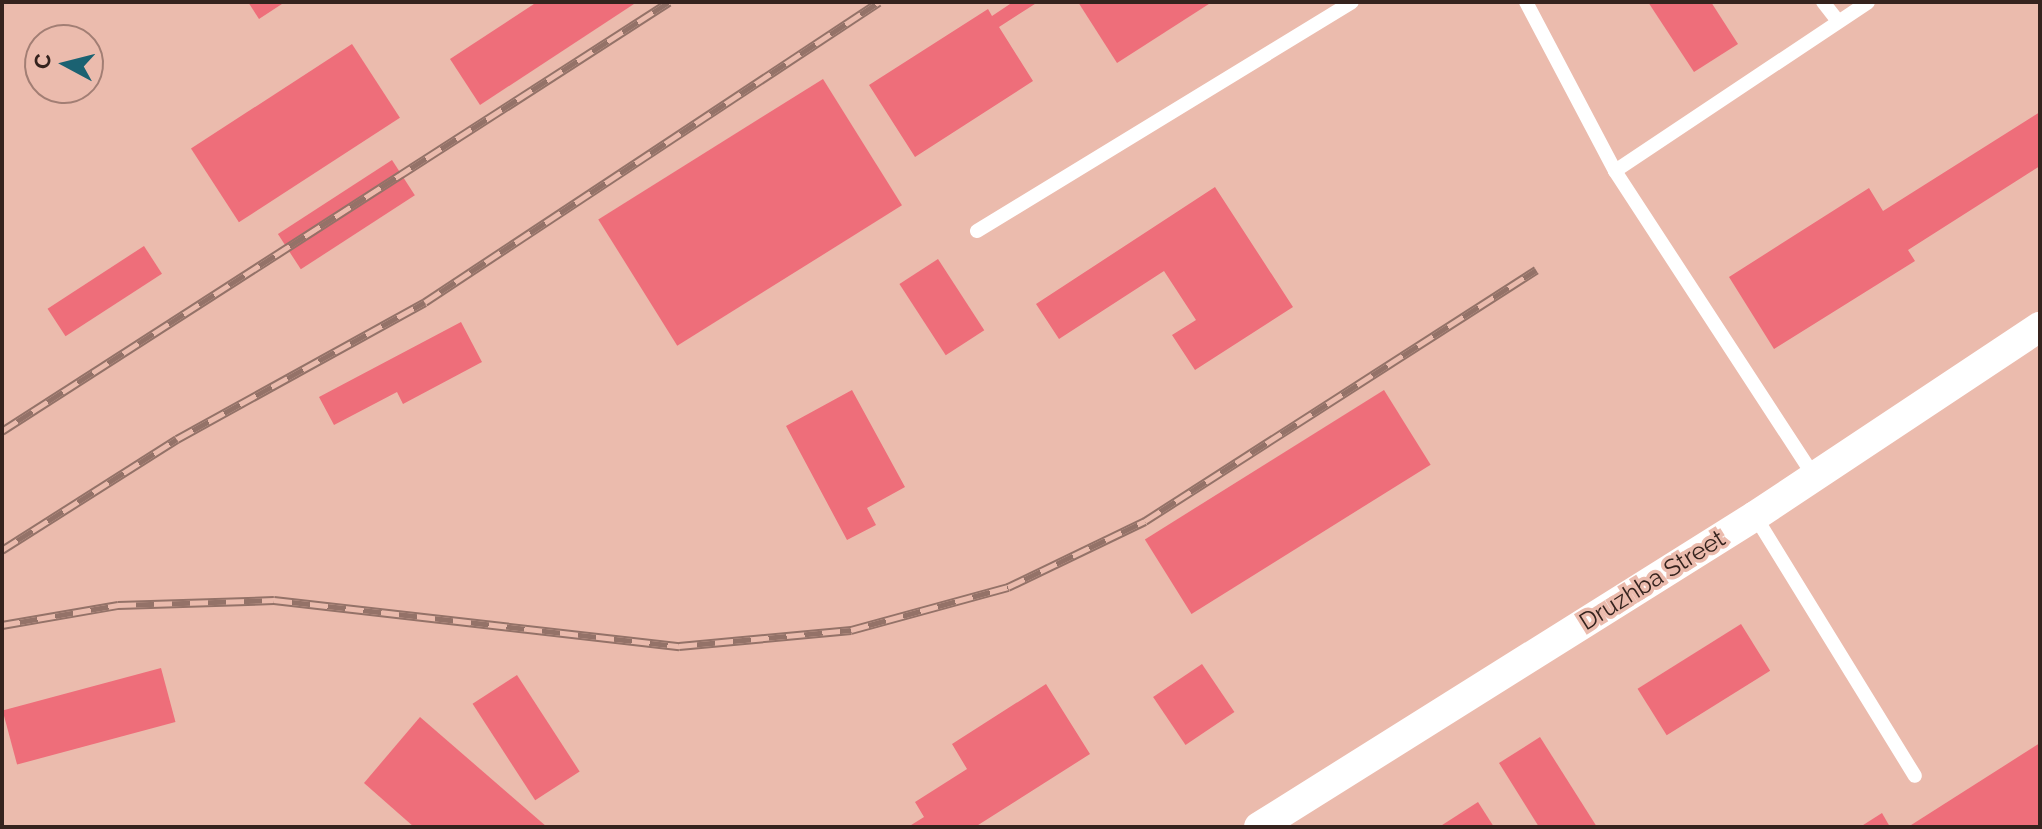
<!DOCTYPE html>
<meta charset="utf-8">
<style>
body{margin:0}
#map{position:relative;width:2042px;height:829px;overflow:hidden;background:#ebbbad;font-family:Raleway,sans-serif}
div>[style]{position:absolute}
.building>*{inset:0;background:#ee6e7a;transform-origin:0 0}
.service>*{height:14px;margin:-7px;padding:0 7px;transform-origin:7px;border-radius:7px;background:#fff}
.minor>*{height:30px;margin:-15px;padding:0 15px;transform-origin:15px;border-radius:15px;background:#fff}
.rail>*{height:9px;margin-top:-4.5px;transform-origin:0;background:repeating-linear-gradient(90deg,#ebbbad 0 18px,#947268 0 36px);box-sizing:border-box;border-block:2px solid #947268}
span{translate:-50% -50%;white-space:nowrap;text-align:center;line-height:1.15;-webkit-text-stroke:7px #ebbbad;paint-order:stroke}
.street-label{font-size:24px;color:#35231e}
.frame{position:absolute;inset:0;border:4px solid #35231e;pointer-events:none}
.north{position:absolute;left:24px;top:24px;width:80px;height:80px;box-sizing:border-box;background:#ebbbad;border:2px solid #a27e74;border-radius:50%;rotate:277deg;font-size:22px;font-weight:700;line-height:32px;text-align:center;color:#35231e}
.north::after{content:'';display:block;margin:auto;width:28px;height:36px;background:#1b6272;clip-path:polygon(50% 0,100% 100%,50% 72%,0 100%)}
</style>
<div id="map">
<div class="building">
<i style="clip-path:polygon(248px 2px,285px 2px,259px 19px)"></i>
<i style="clip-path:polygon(537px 2px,637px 2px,480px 105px,450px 59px)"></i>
<i style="clip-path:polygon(1013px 2px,1038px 2px,999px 27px,1033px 81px,915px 157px,869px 85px,988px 9px,992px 16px)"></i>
<i style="clip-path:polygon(1078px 2px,1212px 2px,1117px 63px)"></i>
<i style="clip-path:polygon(1648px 2px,1711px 2px,1738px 44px,1694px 72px)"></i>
<i style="left:352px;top:44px;width:88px;height:192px;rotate:57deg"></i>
<i style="left:823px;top:79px;width:149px;height:265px;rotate:58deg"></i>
<i style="clip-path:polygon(2040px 112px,2040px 166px,1908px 250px,1915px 261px,1774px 349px,1729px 277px,1869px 188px,1883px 211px)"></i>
<i style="left:392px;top:160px;width:42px;height:136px;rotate:57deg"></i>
<i style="clip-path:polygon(1215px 187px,1293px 307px,1195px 370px,1172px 335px,1196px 320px,1164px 271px,1059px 339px,1036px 304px)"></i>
<i style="left:144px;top:246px;width:33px;height:115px;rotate:57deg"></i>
<i style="left:938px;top:259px;width:85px;height:46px;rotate:57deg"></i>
<i style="clip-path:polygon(461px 322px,482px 362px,403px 404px,397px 392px,334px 425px,319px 397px)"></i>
<i style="clip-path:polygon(852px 390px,905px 487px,867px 508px,876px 525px,847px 540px,786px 426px)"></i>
<i style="left:1384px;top:390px;width:88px;height:282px;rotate:58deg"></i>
<i style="left:1741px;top:624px;width:55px;height:122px;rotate:58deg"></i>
<i style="left:1202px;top:664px;width:58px;height:59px;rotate:56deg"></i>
<i style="left:161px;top:668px;width:56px;height:164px;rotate:75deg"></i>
<i style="left:517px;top:675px;width:115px;height:53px;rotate:57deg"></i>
<i style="clip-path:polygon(1046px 684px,1090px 754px,975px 827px,908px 827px,924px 817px,915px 802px,967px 769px,952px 744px)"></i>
<i style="clip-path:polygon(420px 717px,547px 827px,414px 827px,364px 783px)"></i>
<i style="clip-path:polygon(1540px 737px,1597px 827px,1539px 827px,1499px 763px)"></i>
<i style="clip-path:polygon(2040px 743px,2040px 827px,1908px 827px)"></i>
<i style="clip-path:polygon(1478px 802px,1494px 827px,1439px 827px)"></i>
<i style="clip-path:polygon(1882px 813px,1890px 827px,1860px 827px)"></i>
</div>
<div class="service">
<i style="left:1526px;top:2px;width:191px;rotate:62.2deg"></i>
<i style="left:1615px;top:171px;width:364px;rotate:56.9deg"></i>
<i style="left:1823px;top:2px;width:24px;rotate:52deg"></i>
<i style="left:1615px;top:171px;width:304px;rotate:-33.7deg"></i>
<i style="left:977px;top:231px;width:439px;rotate:-31.4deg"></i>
<i style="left:1755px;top:516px;width:305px;rotate:58.4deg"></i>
</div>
<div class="minor">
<i style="left:1259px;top:827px;width:585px;rotate:-32.09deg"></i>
<i style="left:1755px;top:516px;width:342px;rotate:-33.6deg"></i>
</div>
<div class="rail">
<i style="left:2px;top:431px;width:793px;rotate:-32.75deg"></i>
<i style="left:2px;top:550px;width:207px;rotate:-32.4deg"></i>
<i style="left:177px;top:439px;width:283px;rotate:-28.9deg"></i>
<i style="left:425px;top:302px;width:544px;rotate:-33.46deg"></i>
<i style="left:2px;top:625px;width:118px;rotate:-9.8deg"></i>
<i style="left:118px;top:605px;width:156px;rotate:-1.8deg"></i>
<i style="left:274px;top:600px;width:408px;rotate:6.5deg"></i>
<i style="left:679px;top:646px;width:173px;rotate:-5.3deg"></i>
<i style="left:851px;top:630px;width:163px;rotate:-15.3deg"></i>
<i style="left:1008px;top:587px;width:152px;rotate:-25.7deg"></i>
<i style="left:1145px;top:521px;width:465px;rotate:-32.7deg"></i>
</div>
<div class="street-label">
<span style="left:1652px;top:580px;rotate:-32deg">Druzhba Street</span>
</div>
<div class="frame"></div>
<div class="north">С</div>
</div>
